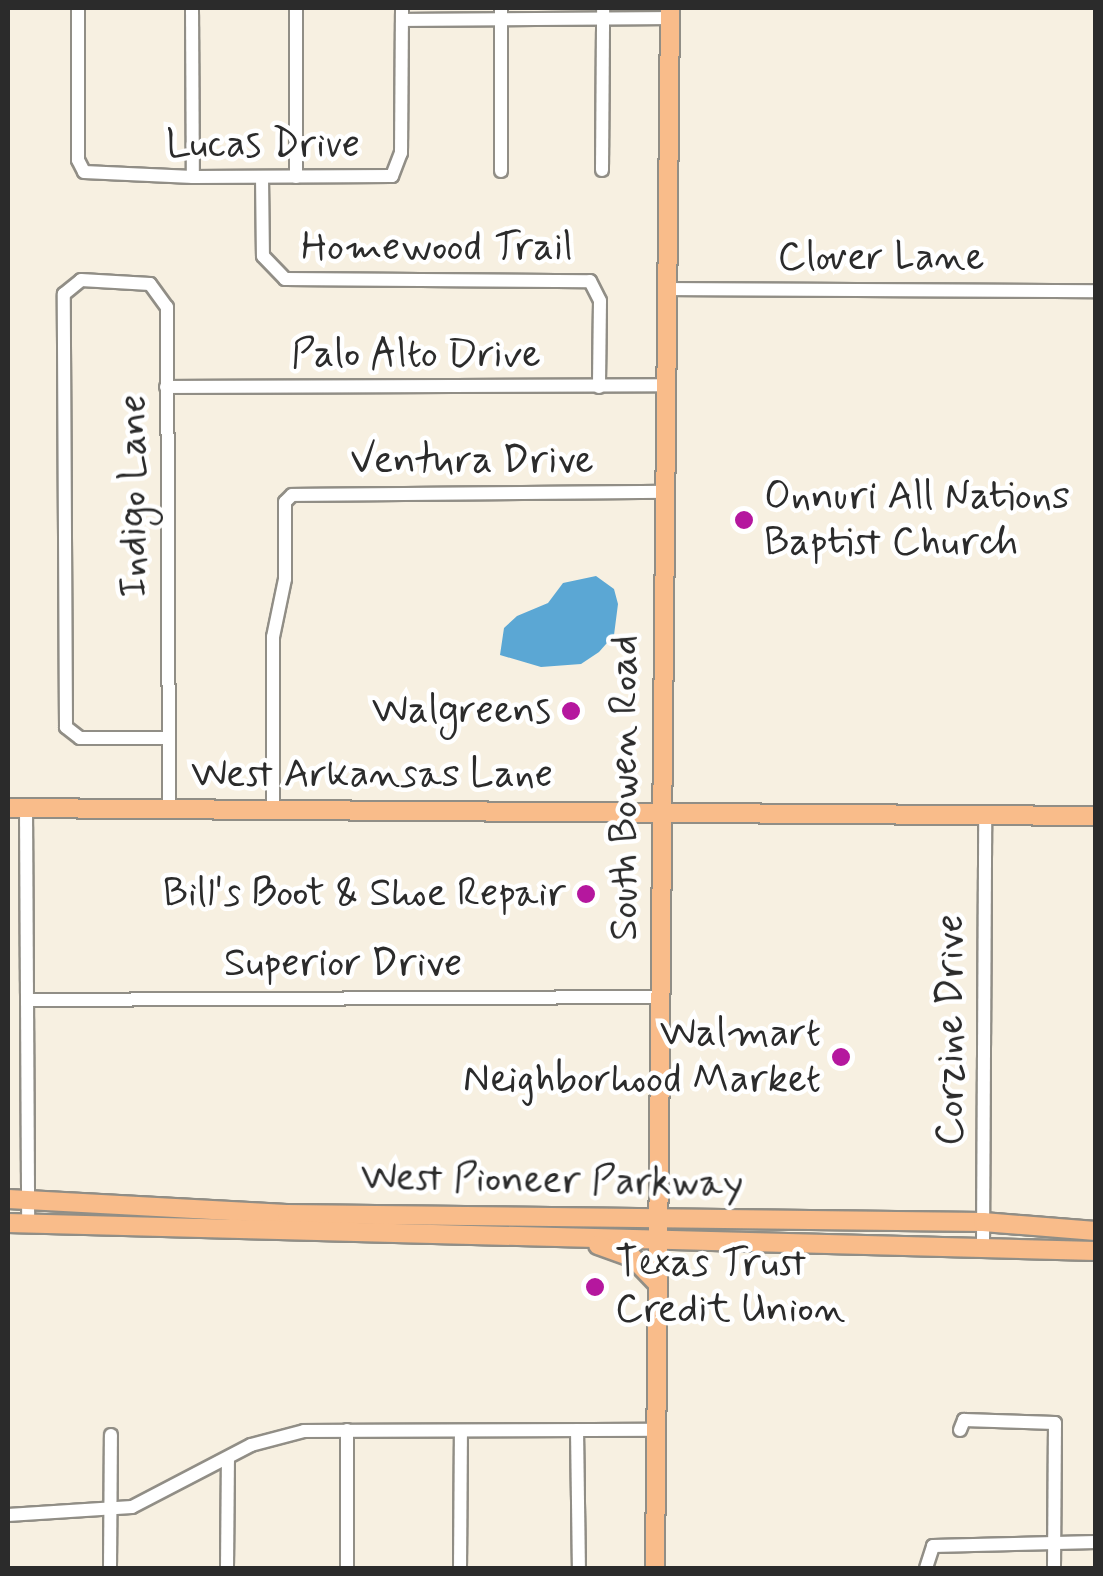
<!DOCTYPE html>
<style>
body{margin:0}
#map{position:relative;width:1103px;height:1576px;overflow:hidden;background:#f7f0e1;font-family:Mynerve,sans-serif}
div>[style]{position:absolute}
.water>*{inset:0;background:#5ba7d4}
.roads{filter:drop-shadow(2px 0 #918e86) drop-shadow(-2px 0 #918e86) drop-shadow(0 2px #918e86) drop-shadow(0 -2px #918e86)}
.minor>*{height:12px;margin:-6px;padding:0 6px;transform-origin:6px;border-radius:6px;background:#fff}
.major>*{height:18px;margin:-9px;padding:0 9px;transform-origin:9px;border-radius:9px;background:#f9bc8a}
.dots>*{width:28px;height:28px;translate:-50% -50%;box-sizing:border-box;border:5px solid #fff;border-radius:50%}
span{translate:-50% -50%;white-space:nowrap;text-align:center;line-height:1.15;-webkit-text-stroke:9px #fff;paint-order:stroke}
.street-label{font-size:40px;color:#2b2b2b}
.poi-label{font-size:40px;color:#2b2b2b}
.left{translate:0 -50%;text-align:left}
.right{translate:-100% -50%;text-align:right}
.frame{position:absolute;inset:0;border:10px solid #2b2b2b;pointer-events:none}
</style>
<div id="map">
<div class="water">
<i style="clip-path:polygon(596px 576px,614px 589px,618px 604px,614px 635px,599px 652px,581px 664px,541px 667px,500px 655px,504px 628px,517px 616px,548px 603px,563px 583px)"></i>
</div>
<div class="roads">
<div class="minor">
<i style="left:78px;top:8px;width:152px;rotate:90deg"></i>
<i style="left:78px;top:160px;width:13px;rotate:63deg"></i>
<i style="left:84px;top:172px;width:109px;rotate:2.6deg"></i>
<i style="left:193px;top:177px;width:199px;rotate:-0.3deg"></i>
<i style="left:392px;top:176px;width:25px;rotate:-69deg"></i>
<i style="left:401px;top:153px;width:145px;rotate:-89.6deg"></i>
<i style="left:192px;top:8px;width:169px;rotate:89.7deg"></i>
<i style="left:402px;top:20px;width:268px;rotate:-0.4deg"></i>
<i style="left:602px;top:170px;width:162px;rotate:-89.6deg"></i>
<i style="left:501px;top:171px;width:163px;rotate:-90deg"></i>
<i style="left:262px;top:177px;width:79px;rotate:89.3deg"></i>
<i style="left:263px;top:256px;width:32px;rotate:46deg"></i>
<i style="left:285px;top:279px;width:305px;rotate:0.4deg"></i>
<i style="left:590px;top:281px;width:22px;rotate:63deg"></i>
<i style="left:600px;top:301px;width:86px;rotate:90.7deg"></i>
<i style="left:296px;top:177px;width:169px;rotate:-90deg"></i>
<i style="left:666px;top:289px;width:430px;rotate:0.3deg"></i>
<i style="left:166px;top:387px;width:499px;rotate:-0.2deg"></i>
<i style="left:167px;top:738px;width:87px;rotate:180deg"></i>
<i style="left:80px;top:738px;width:18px;rotate:-142deg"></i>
<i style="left:66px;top:727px;width:433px;rotate:-90.3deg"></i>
<i style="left:64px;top:294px;width:22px;rotate:-39deg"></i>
<i style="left:81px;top:280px;width:69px;rotate:3.3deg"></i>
<i style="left:150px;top:284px;width:29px;rotate:54deg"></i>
<i style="left:167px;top:307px;width:502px;rotate:89.77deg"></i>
<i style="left:26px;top:808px;width:417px;rotate:89.7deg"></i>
<i style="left:273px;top:810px;width:173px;rotate:-90deg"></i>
<i style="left:273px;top:637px;width:59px;rotate:-78.3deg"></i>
<i style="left:285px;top:579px;width:77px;rotate:-90deg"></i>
<i style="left:285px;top:502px;width:10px;rotate:-45deg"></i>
<i style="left:292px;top:495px;width:372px;rotate:-0.5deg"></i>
<i style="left:28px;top:1000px;width:631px;rotate:-0.27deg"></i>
<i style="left:983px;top:1244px;width:428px;rotate:-89.7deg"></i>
<i style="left:347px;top:1430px;width:138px;rotate:90deg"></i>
<i style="left:577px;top:1430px;width:138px;rotate:89.2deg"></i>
<i style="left:960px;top:1430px;width:11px;rotate:-68deg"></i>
<i style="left:964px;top:1420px;width:91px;rotate:1.9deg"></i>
<i style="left:1055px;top:1423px;width:145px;rotate:90.4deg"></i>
<i style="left:8px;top:1515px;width:124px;rotate:-3.7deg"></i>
<i style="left:132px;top:1507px;width:134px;rotate:-27.5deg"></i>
<i style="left:251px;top:1445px;width:55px;rotate:-14.8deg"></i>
<i style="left:304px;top:1431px;width:352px;rotate:-0.2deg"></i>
<i style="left:110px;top:1568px;width:133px;rotate:-89.6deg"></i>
<i style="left:227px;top:1568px;width:109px;rotate:-89.5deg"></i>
<i style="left:460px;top:1568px;width:136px;rotate:-89.6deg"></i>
<i style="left:926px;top:1568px;width:23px;rotate:-72deg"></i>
<i style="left:933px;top:1546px;width:163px;rotate:-1.4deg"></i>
</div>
<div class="major">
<i style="left:8px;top:808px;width:1088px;rotate:0.42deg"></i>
<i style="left:8px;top:1199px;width:279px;rotate:3.1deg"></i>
<i style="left:287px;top:1214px;width:696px;rotate:0.66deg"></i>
<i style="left:983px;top:1222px;width:113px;rotate:4.6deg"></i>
<i style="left:8px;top:1223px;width:1088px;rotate:1.47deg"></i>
<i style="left:598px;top:1245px;width:37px;rotate:20deg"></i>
<i style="left:633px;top:1258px;width:35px;rotate:46deg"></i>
<i style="left:655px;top:1568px;width:1560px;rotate:-89.45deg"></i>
</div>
</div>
<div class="dots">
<i style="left:744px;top:520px;background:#b5179e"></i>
<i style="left:571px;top:711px;background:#b5179e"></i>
<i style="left:586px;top:894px;background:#b5179e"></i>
<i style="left:841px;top:1057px;background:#b5179e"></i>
<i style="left:595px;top:1287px;background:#b5179e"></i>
</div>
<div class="street-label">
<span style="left:263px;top:145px">Lucas Drive</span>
<span style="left:437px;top:248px">Homewood Trail</span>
<span style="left:881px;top:258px">Clover Lane</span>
<span style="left:416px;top:355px">Palo Alto Drive</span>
<span style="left:472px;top:461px">Ventura Drive</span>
<span style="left:134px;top:496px;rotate:-90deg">Indigo Lane</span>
<span style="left:372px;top:775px">West Arkansas Lane</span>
<span style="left:625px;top:788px;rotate:-90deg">South Bowen Road</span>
<span style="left:343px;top:964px">Superior Drive</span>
<span style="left:951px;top:1030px;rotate:-90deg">Corzine Drive</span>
<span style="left:552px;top:1181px;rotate:1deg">West Pioneer Parkway</span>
</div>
<div class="poi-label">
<span class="left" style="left:764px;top:520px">Onnuri All Nations<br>Baptist Church</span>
<span class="right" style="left:551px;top:711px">Walgreens</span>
<span class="right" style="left:566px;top:894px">Bill's Boot &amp; Shoe Repair</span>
<span class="right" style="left:821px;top:1057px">Walmart<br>Neighborhood Market</span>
<span class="left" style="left:615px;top:1287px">Texas Trust<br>Credit Union</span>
</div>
<div class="frame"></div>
</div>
